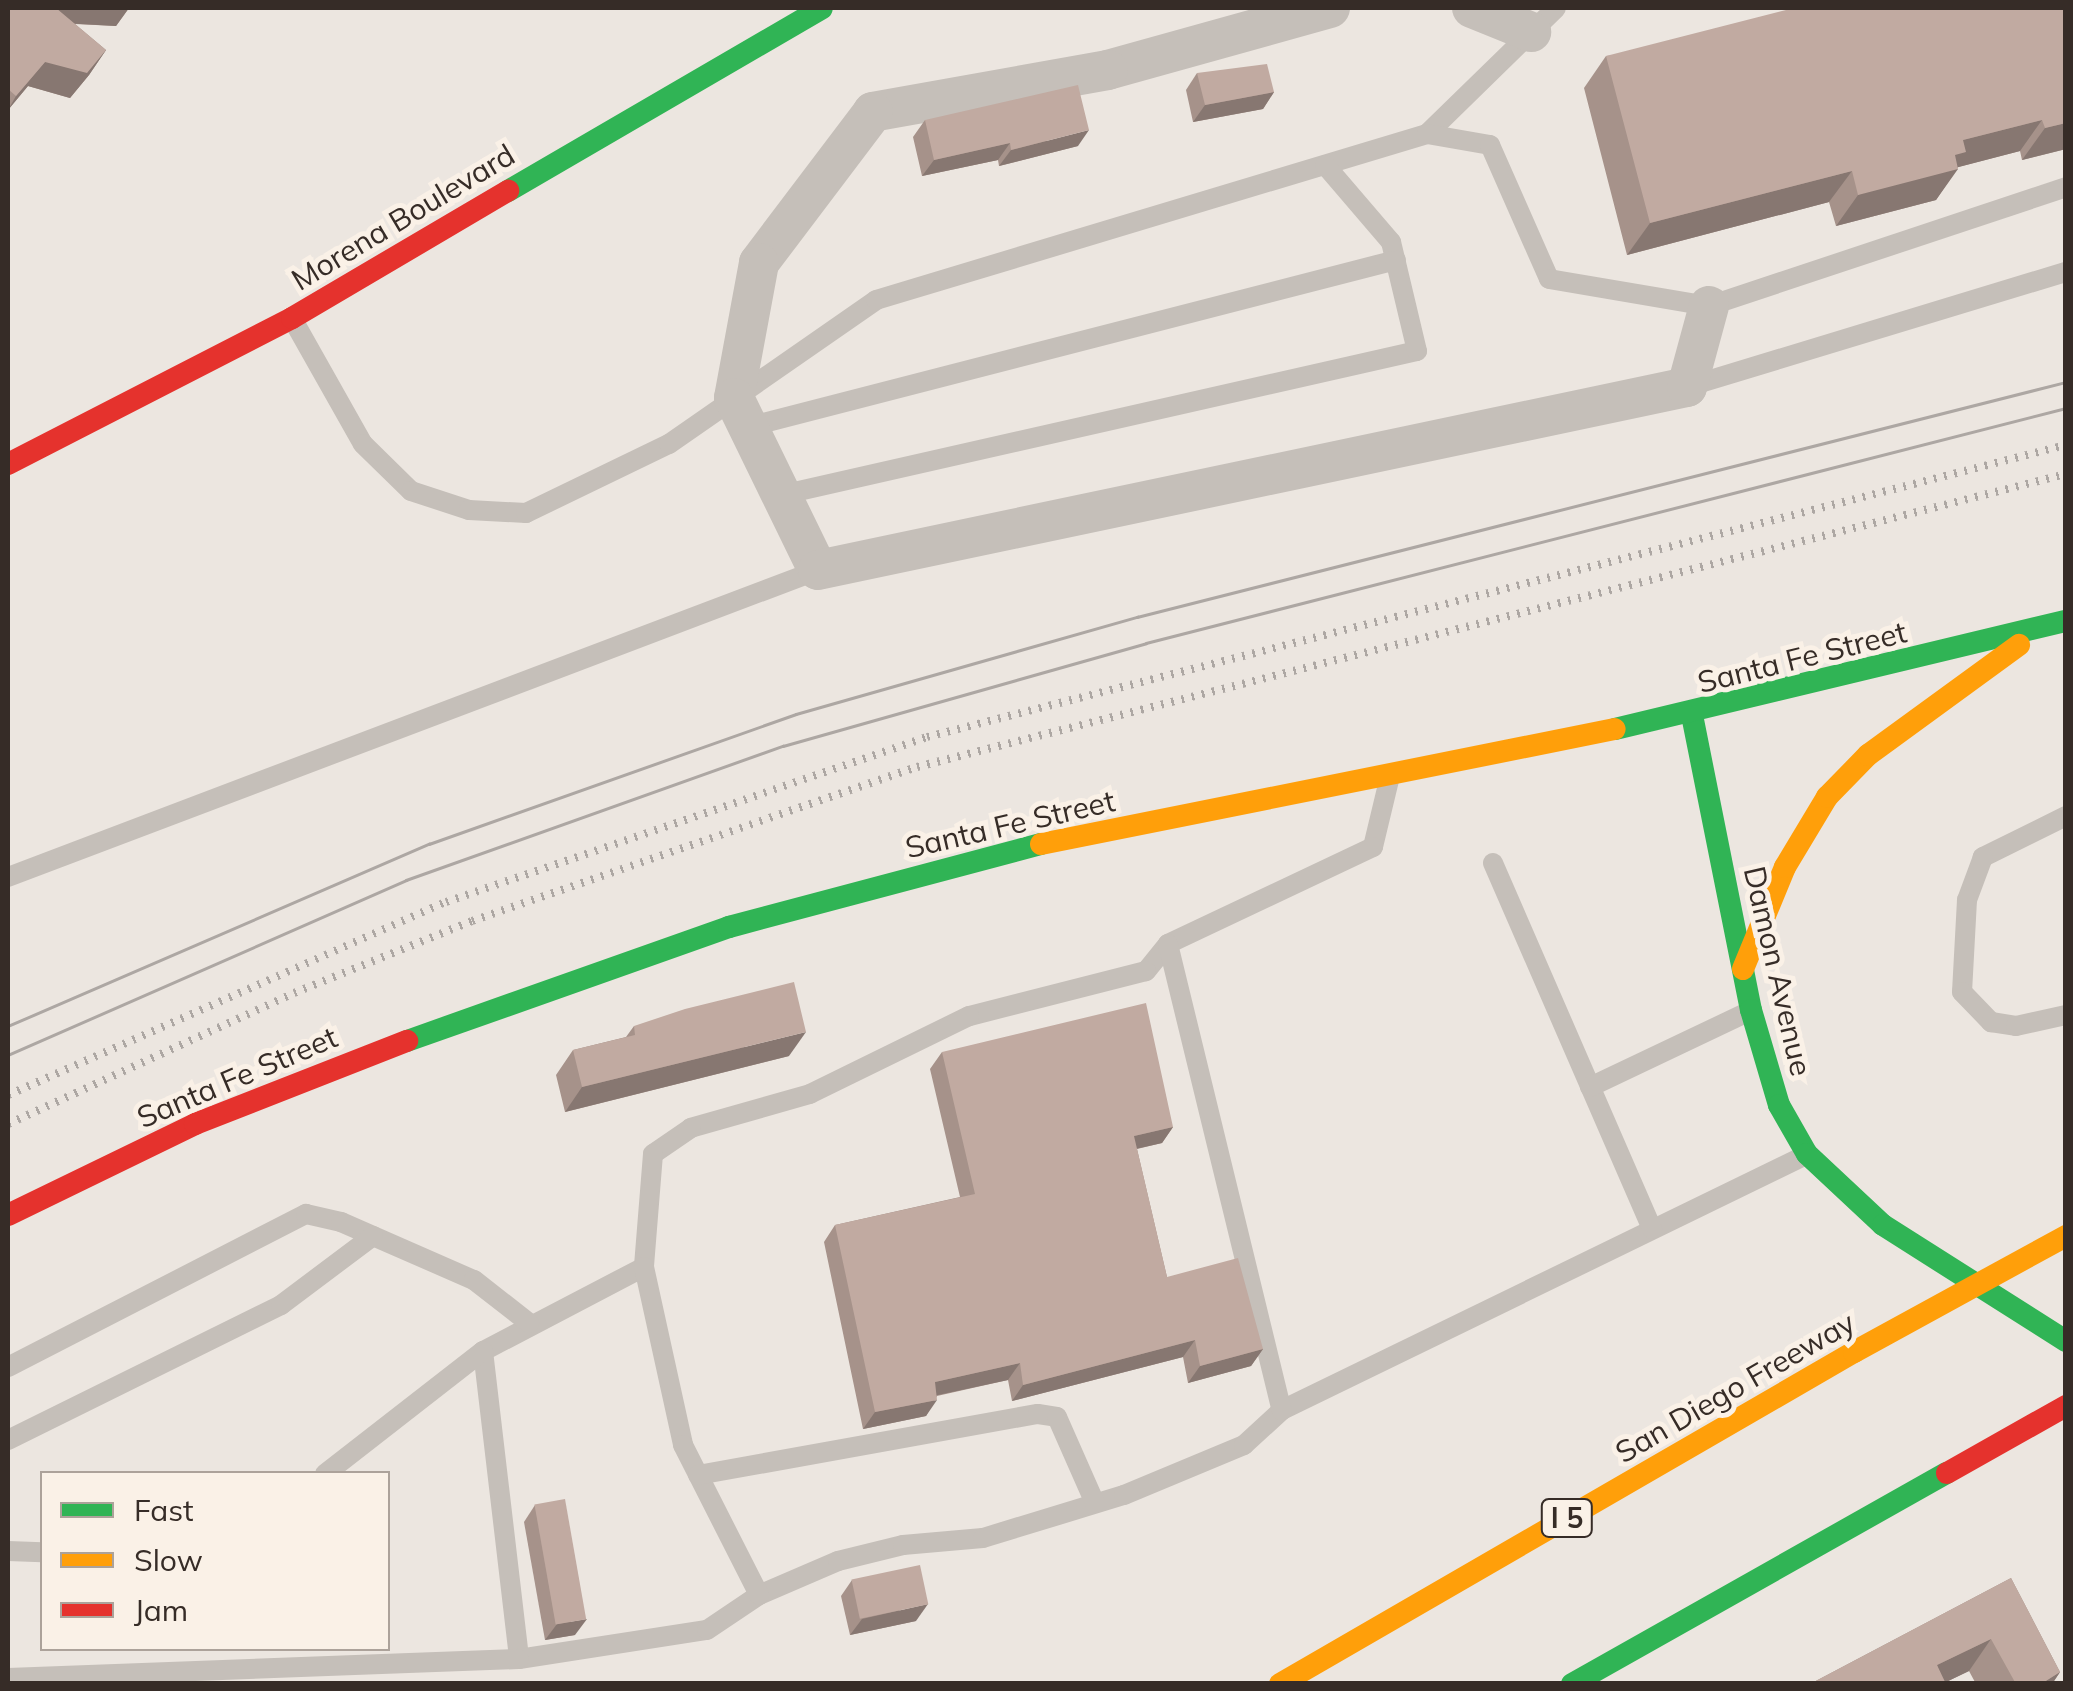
<!DOCTYPE html>
<style>
body{margin:0}
#map{position:relative;width:2073px;height:1691px;overflow:hidden;background:#ece6e0;font-family:Mulish,sans-serif}
div>[style]{position:absolute}
.lane>*{height:20px;margin:-10px;padding:0 10px;transform-origin:10px;border-radius:10px;background:#c5bfb9}
.street>*{height:40px;margin:-20px;padding:0 20px;transform-origin:20px;border-radius:20px;background:#c5bfb9}
.fast>*{height:22px;margin:-11px;padding:0 11px;transform-origin:11px;border-radius:11px;background:#30b455}
.slow>*{height:22px;margin:-11px;padding:0 11px;transform-origin:11px;border-radius:11px;background:#ff9f0a}
.jam>*{height:22px;margin:-11px;padding:0 11px;transform-origin:11px;border-radius:11px;background:#e5322d}
.tram>*{height:2.5px;margin:-1.25px;padding:0 1.25px;transform-origin:1.25px;border-radius:1.25px;background:#ada7a3}
.rail>*{height:8px;margin-top:-4px;transform-origin:0;background:repeating-linear-gradient(90deg,#ada7a3 0 2.5px,transparent 0 10.5px)}
.slow-bridge>*{height:22px;margin:-11px;padding:0 11px;transform-origin:11px;border-radius:11px;background:#ff9f0a}
.wall>*{inset:0;background:#a6928a}
.shaded-wall>*{inset:0;background:#877771}
.building>*{inset:0;background:#c1aaa1;transform-origin:0 0}
span{translate:-50% -50%;white-space:nowrap;text-align:center;line-height:1.15;-webkit-text-stroke:10px #faf1e7;paint-order:stroke}
.shield-label span{padding:2px 8px;background:#faf1e7;border:2px solid;border-radius:8px;-webkit-text-stroke-width:0}
.shield-label{font-size:28px;color:#362c27;font-weight:700}
.street-label{font-size:30px;color:#362c27}
.frame{position:absolute;inset:0;border:10px solid #362c27;pointer-events:none}
.legend{position:absolute;left:40px;top:1471px;width:350px;height:180px;box-sizing:border-box;background:#faf1e7;border:2px solid #aca29a;margin:0;padding:12px 18px;list-style:none;font-size:30px;color:#362c27}
.legend li{display:flex;align-items:center;gap:20px;height:50px}
.legend b{width:50px;border:2px solid #aca29a}
</style>
<div id="map">
<div class="lane">
<i style="left:1427px;top:134px;width:180px;rotate:-44.3deg"></i>
<i style="left:293px;top:320px;width:142px;rotate:60.6deg"></i>
<i style="left:363px;top:444px;width:67px;rotate:44.4deg"></i>
<i style="left:411px;top:491px;width:61px;rotate:18.1deg"></i>
<i style="left:469px;top:510px;width:57px;rotate:3deg"></i>
<i style="left:526px;top:513px;width:159px;rotate:-25.8deg"></i>
<i style="left:669px;top:444px;width:252px;rotate:-34.8deg"></i>
<i style="left:876px;top:300px;width:575px;rotate:-16.77deg"></i>
<i style="left:1427px;top:134px;width:64px;rotate:9.9deg"></i>
<i style="left:1490px;top:145px;width:146px;rotate:66.2deg"></i>
<i style="left:1549px;top:279px;width:162px;rotate:9.6deg"></i>
<i style="left:1709px;top:306px;width:376px;rotate:-18.4deg"></i>
<i style="left:1687px;top:387px;width:396px;rotate:-16.9deg"></i>
<i style="left:748px;top:427px;width:669px;rotate:-14.45deg"></i>
<i style="left:781px;top:495px;width:652px;rotate:-12.76deg"></i>
<i style="left:1417px;top:351px;width:112px;rotate:-103.4deg"></i>
<i style="left:1391px;top:242px;width:101px;rotate:-130.6deg"></i>
<i style="left:1390px;top:776px;width:73px;rotate:103.5deg"></i>
<i style="left:1373px;top:847px;width:227px;rotate:154.7deg"></i>
<i style="left:1168px;top:944px;width:35px;rotate:129deg"></i>
<i style="left:1146px;top:971px;width:183px;rotate:165.7deg"></i>
<i style="left:969px;top:1016px;width:177px;rotate:153.9deg"></i>
<i style="left:810px;top:1094px;width:124px;rotate:164.1deg"></i>
<i style="left:691px;top:1128px;width:46px;rotate:145.6deg"></i>
<i style="left:653px;top:1154px;width:113px;rotate:94.6deg"></i>
<i style="left:644px;top:1267px;width:182px;rotate:152.4deg"></i>
<i style="left:483px;top:1351px;width:310px;rotate:83.3deg"></i>
<i style="left:519px;top:1659px;width:190px;rotate:-8.8deg"></i>
<i style="left:707px;top:1630px;width:63px;rotate:-33.9deg"></i>
<i style="left:759px;top:1595px;width:86px;rotate:-23.3deg"></i>
<i style="left:838px;top:1561px;width:67px;rotate:-13.8deg"></i>
<i style="left:903px;top:1545px;width:80px;rotate:-5deg"></i>
<i style="left:983px;top:1538px;width:147px;rotate:-17deg"></i>
<i style="left:1124px;top:1495px;width:130px;rotate:-22.6deg"></i>
<i style="left:1244px;top:1445px;width:52px;rotate:-42.6deg"></i>
<i style="left:1282px;top:1410px;width:581px;rotate:-25.95deg"></i>
<i style="left:2066px;top:816px;width:93px;rotate:153.7deg"></i>
<i style="left:1983px;top:857px;width:46px;rotate:110.4deg"></i>
<i style="left:1967px;top:900px;width:92px;rotate:93.1deg"></i>
<i style="left:1962px;top:992px;width:42px;rotate:46deg"></i>
<i style="left:1991px;top:1022px;width:25px;rotate:9deg"></i>
<i style="left:2016px;top:1026px;width:51px;rotate:-12.4deg"></i>
<i style="left:1493px;top:863px;width:399px;rotate:66.5deg"></i>
<i style="left:8px;top:877px;width:866px;rotate:-20.76deg"></i>
<i style="left:1168px;top:944px;width:480px;rotate:76.3deg"></i>
<i style="left:1590px;top:1087px;width:177px;rotate:-25.4deg"></i>
<i style="left:644px;top:1267px;width:182px;rotate:77.6deg"></i>
<i style="left:683px;top:1445px;width:168px;rotate:63.1deg"></i>
<i style="left:8px;top:1367px;width:335px;rotate:-27.2deg"></i>
<i style="left:306px;top:1214px;width:36px;rotate:13deg"></i>
<i style="left:341px;top:1222px;width:145px;rotate:23.6deg"></i>
<i style="left:474px;top:1280px;width:70px;rotate:38deg"></i>
<i style="left:8px;top:1440px;width:305px;rotate:-26.3deg"></i>
<i style="left:281px;top:1305px;width:115px;rotate:-36.9deg"></i>
<i style="left:325px;top:1474px;width:200px;rotate:-37.9deg"></i>
<i style="left:698px;top:1475px;width:345px;rotate:-10.2deg"></i>
<i style="left:1038px;top:1414px;width:19px;rotate:9deg"></i>
<i style="left:1057px;top:1417px;width:94px;rotate:66.2deg"></i>
<i style="left:8px;top:1551px;width:34px;rotate:2deg"></i>
<i style="left:8px;top:1678px;width:511px;rotate:-2.13deg"></i>
</div>
<div class="street">
<i style="left:1330px;top:8px;width:230px;rotate:164.4deg"></i>
<i style="left:1108px;top:70px;width:239px;rotate:169.9deg"></i>
<i style="left:873px;top:112px;width:189px;rotate:127.1deg"></i>
<i style="left:759px;top:263px;width:137px;rotate:100.5deg"></i>
<i style="left:734px;top:398px;width:191px;rotate:64deg"></i>
<i style="left:818px;top:570px;width:888px;rotate:-11.89deg"></i>
<i style="left:1687px;top:387px;width:84px;rotate:-74.8deg"></i>
<i style="left:1472px;top:8px;width:64px;rotate:22.1deg"></i>
</div>
<div class="fast">
<i style="left:508px;top:191px;width:363px;rotate:-30.2deg"></i>
<i style="left:1692px;top:715px;width:301px;rotate:78.7deg"></i>
<i style="left:1751px;top:1010px;width:99px;rotate:73.6deg"></i>
<i style="left:1779px;top:1105px;width:56px;rotate:60.3deg"></i>
<i style="left:1807px;top:1154px;width:104px;rotate:43.1deg"></i>
<i style="left:1883px;top:1225px;width:217px;rotate:32.4deg"></i>
<i style="left:1615px;top:729px;width:464px;rotate:-13.5deg"></i>
<i style="left:407px;top:1041px;width:342px;rotate:-19.5deg"></i>
<i style="left:729px;top:927px;width:323px;rotate:-14.9deg"></i>
<i style="left:1572px;top:1684px;width:430px;rotate:-29.4deg"></i>
</div>
<div class="slow">
<i style="left:1041px;top:844px;width:585px;rotate:-11.33deg"></i>
<i style="left:1743px;top:969px;width:110px;rotate:-67.6deg"></i>
<i style="left:1785px;top:867px;width:82px;rotate:-59deg"></i>
<i style="left:1827px;top:797px;width:59px;rotate:-45.7deg"></i>
<i style="left:1868px;top:755px;width:187px;rotate:-36.1deg"></i>
<i style="left:1280px;top:1684px;width:663px;rotate:-30.04deg"></i>
</div>
<div class="jam">
<i style="left:8px;top:464px;width:319px;rotate:-27.2deg"></i>
<i style="left:292px;top:318px;width:251px;rotate:-30.5deg"></i>
<i style="left:8px;top:1215px;width:208px;rotate:-25.9deg"></i>
<i style="left:195px;top:1124px;width:228px;rotate:-21.4deg"></i>
<i style="left:1947px;top:1473px;width:137px;rotate:-29.4deg"></i>
</div>
<div class="tram">
<i style="left:8px;top:1026px;width:459px;rotate:-23.4deg"></i>
<i style="left:429px;top:844px;width:389px;rotate:-19.5deg"></i>
<i style="left:796px;top:714px;width:355px;rotate:-15.9deg"></i>
<i style="left:1137px;top:617px;width:958px;rotate:-14.2deg"></i>
<i style="left:8px;top:1055px;width:435px;rotate:-23.7deg"></i>
<i style="left:406px;top:880px;width:400px;rotate:-19.6deg"></i>
<i style="left:783px;top:746px;width:377px;rotate:-15.8deg"></i>
<i style="left:1146px;top:643px;width:950px;rotate:-14.33deg"></i>
</div>
<div class="rail">
<i style="left:8px;top:1095px;width:479px;rotate:-23.8deg"></i>
<i style="left:446px;top:902px;width:509px;rotate:-18.93deg"></i>
<i style="left:927px;top:737px;width:1176px;rotate:-14.38deg"></i>
<i style="left:8px;top:1124px;width:315px;rotate:-24.6deg"></i>
<i style="left:294px;top:993px;width:192px;rotate:-22deg"></i>
<i style="left:472px;top:921px;width:471px;rotate:-19.1deg"></i>
<i style="left:917px;top:767px;width:1186px;rotate:-14.31deg"></i>
</div>
<div class="slow-bridge">
<i style="left:1854px;top:1352px;width:242px;rotate:-28.7deg"></i>
</div>
<div class="wall">
<i style="clip-path:polygon(8px 8px,129px 8px,116px 26px,75px 24px,106px 50px,89px 75px,70px 98px,28px 86px,8px 110px)"></i>
<i style="clip-path:polygon(2066px 8px,2066px 149px,2022px 160px,2020px 151px,1958px 167px,1936px 200px,1836px 226px,1829px 202px,1627px 255px,1584px 88px,1606px 56px)"></i>
<i style="clip-path:polygon(1197px 73px,1274px 92px,1263px 109px,1193px 122px,1186px 90px)"></i>
<i style="clip-path:polygon(925px 120px,1078px 146px,999px 166px,998px 160px,922px 176px,913px 137px)"></i>
<i style="clip-path:polygon(634px 1026px,789px 1056px,565px 1112px,556px 1075px,573px 1050px,626px 1037px)"></i>
<i style="clip-path:polygon(942px 1052px,1173px 1127px,1162px 1143px,1137px 1149px,1167px 1277px,1263px 1349px,1251px 1366px,1188px 1383px,1183px 1357px,1012px 1401px,1008px 1380px,937px 1396px,926px 1416px,863px 1429px,824px 1242px,835px 1225px,960px 1197px,930px 1069px)"></i>
<i style="clip-path:polygon(535px 1505px,575px 1635px,545px 1640px,524px 1522px)"></i>
<i style="clip-path:polygon(2011px 1578px,2060px 1672px,2052px 1684px,1976px 1684px,1969px 1671px,1946px 1682px,1810px 1684px)"></i>
<i style="clip-path:polygon(852px 1580px,916px 1621px,850px 1635px,841px 1596px)"></i>
</div>
<div class="shaded-wall">
<i style="clip-path:polygon(36px 8px,129px 8px,116px 26px,26px 21px)"></i>
<i style="clip-path:polygon(106px 50px,89px 75px,70px 98px,28px 86px,8px 110px,16px 96px,45px 62px)"></i>
<i style="clip-path:polygon(1274px 92px,1263px 109px,1193px 122px,1205px 105px)"></i>
<i style="clip-path:polygon(2042px 120px,2020px 151px,1955px 168px,1958px 169px,1936px 200px,1836px 226px,1858px 195px,1963px 140px)"></i>
<i style="clip-path:polygon(2066px 123px,2066px 149px,2022px 160px,2045px 128px)"></i>
<i style="clip-path:polygon(1089px 130px,1078px 146px,999px 166px,1011px 150px)"></i>
<i style="clip-path:polygon(1010px 143px,998px 160px,922px 176px,934px 160px)"></i>
<i style="clip-path:polygon(1852px 171px,1829px 202px,1627px 255px,1650px 223px)"></i>
<i style="clip-path:polygon(806px 1032px,789px 1056px,565px 1112px,582px 1087px)"></i>
<i style="clip-path:polygon(1173px 1127px,1162px 1143px,1122px 1152px,1134px 1136px)"></i>
<i style="clip-path:polygon(1195px 1340px,1183px 1357px,1012px 1401px,1023px 1385px)"></i>
<i style="clip-path:polygon(1263px 1349px,1251px 1366px,1188px 1383px,1200px 1366px)"></i>
<i style="clip-path:polygon(1020px 1363px,1008px 1380px,924px 1398px,935px 1382px)"></i>
<i style="clip-path:polygon(937px 1400px,926px 1416px,863px 1429px,875px 1412px)"></i>
<i style="clip-path:polygon(928px 1604px,916px 1621px,850px 1635px,862px 1619px)"></i>
<i style="clip-path:polygon(587px 1619px,575px 1635px,545px 1640px,557px 1624px)"></i>
<i style="clip-path:polygon(1991px 1639px,1969px 1671px,1942px 1684px,1937px 1665px)"></i>
<i style="clip-path:polygon(2060px 1672px,2052px 1684px,2041px 1684px)"></i>
</div>
<div class="building">
<i style="clip-path:polygon(8px 8px,56px 8px,106px 50px,87px 73px,45px 62px,16px 96px,8px 89px)"></i>
<i style="clip-path:polygon(1794px 8px,2066px 8px,2066px 123px,2045px 128px,2042px 120px,1963px 140px,1966px 152px,1955px 155px,1958px 169px,1858px 195px,1852px 171px,1650px 223px,1606px 56px)"></i>
<i style="clip-path:polygon(1267px 64px,1274px 92px,1205px 105px,1197px 73px)"></i>
<i style="clip-path:polygon(1078px 85px,1089px 130px,1011px 150px,1010px 143px,934px 160px,925px 120px)"></i>
<i style="clip-path:polygon(794px 982px,806px 1032px,582px 1087px,573px 1050px,635px 1035px,634px 1026px,685px 1009px)"></i>
<i style="clip-path:polygon(1146px 1003px,1173px 1127px,1134px 1136px,1167px 1277px,1238px 1258px,1263px 1349px,1200px 1366px,1195px 1340px,1023px 1385px,1020px 1363px,935px 1382px,937px 1400px,875px 1412px,835px 1225px,975px 1194px,942px 1052px)"></i>
<i style="left:565px;top:1499px;width:122px;height:31px;rotate:80deg"></i>
<i style="left:920px;top:1565px;width:40px;height:70px;rotate:78deg"></i>
<i style="clip-path:polygon(2011px 1578px,2060px 1672px,2041px 1684px,2016px 1684px,1991px 1639px,1937px 1665px,1946px 1684px,1810px 1684px)"></i>
</div>
<div class="shield-label">
<span style="left:1567px;top:1518px">I 5</span>
</div>
<div class="street-label">
<span style="left:403px;top:217px;rotate:-31deg">Morena Boulevard</span>
<span style="left:1802px;top:657px;rotate:-14deg">Santa Fe Street</span>
<span style="left:1010px;top:824px;rotate:-13deg">Santa Fe Street</span>
<span style="left:1778px;top:971px;rotate:77deg">Damon Avenue</span>
<span style="left:237px;top:1077px;rotate:-23deg">Santa Fe Street</span>
<span style="left:1735px;top:1387px;rotate:-30deg">San Diego Freeway</span>
</div>
<div class="frame"></div>
<ul class="legend">
<li><b style="height:12px;background:#30b455"></b>Fast</li>
<li><b style="height:12px;background:#ff9f0a"></b>Slow</li>
<li><b style="height:12px;background:#e5322d"></b>Jam</li>
</ul>
</div>
